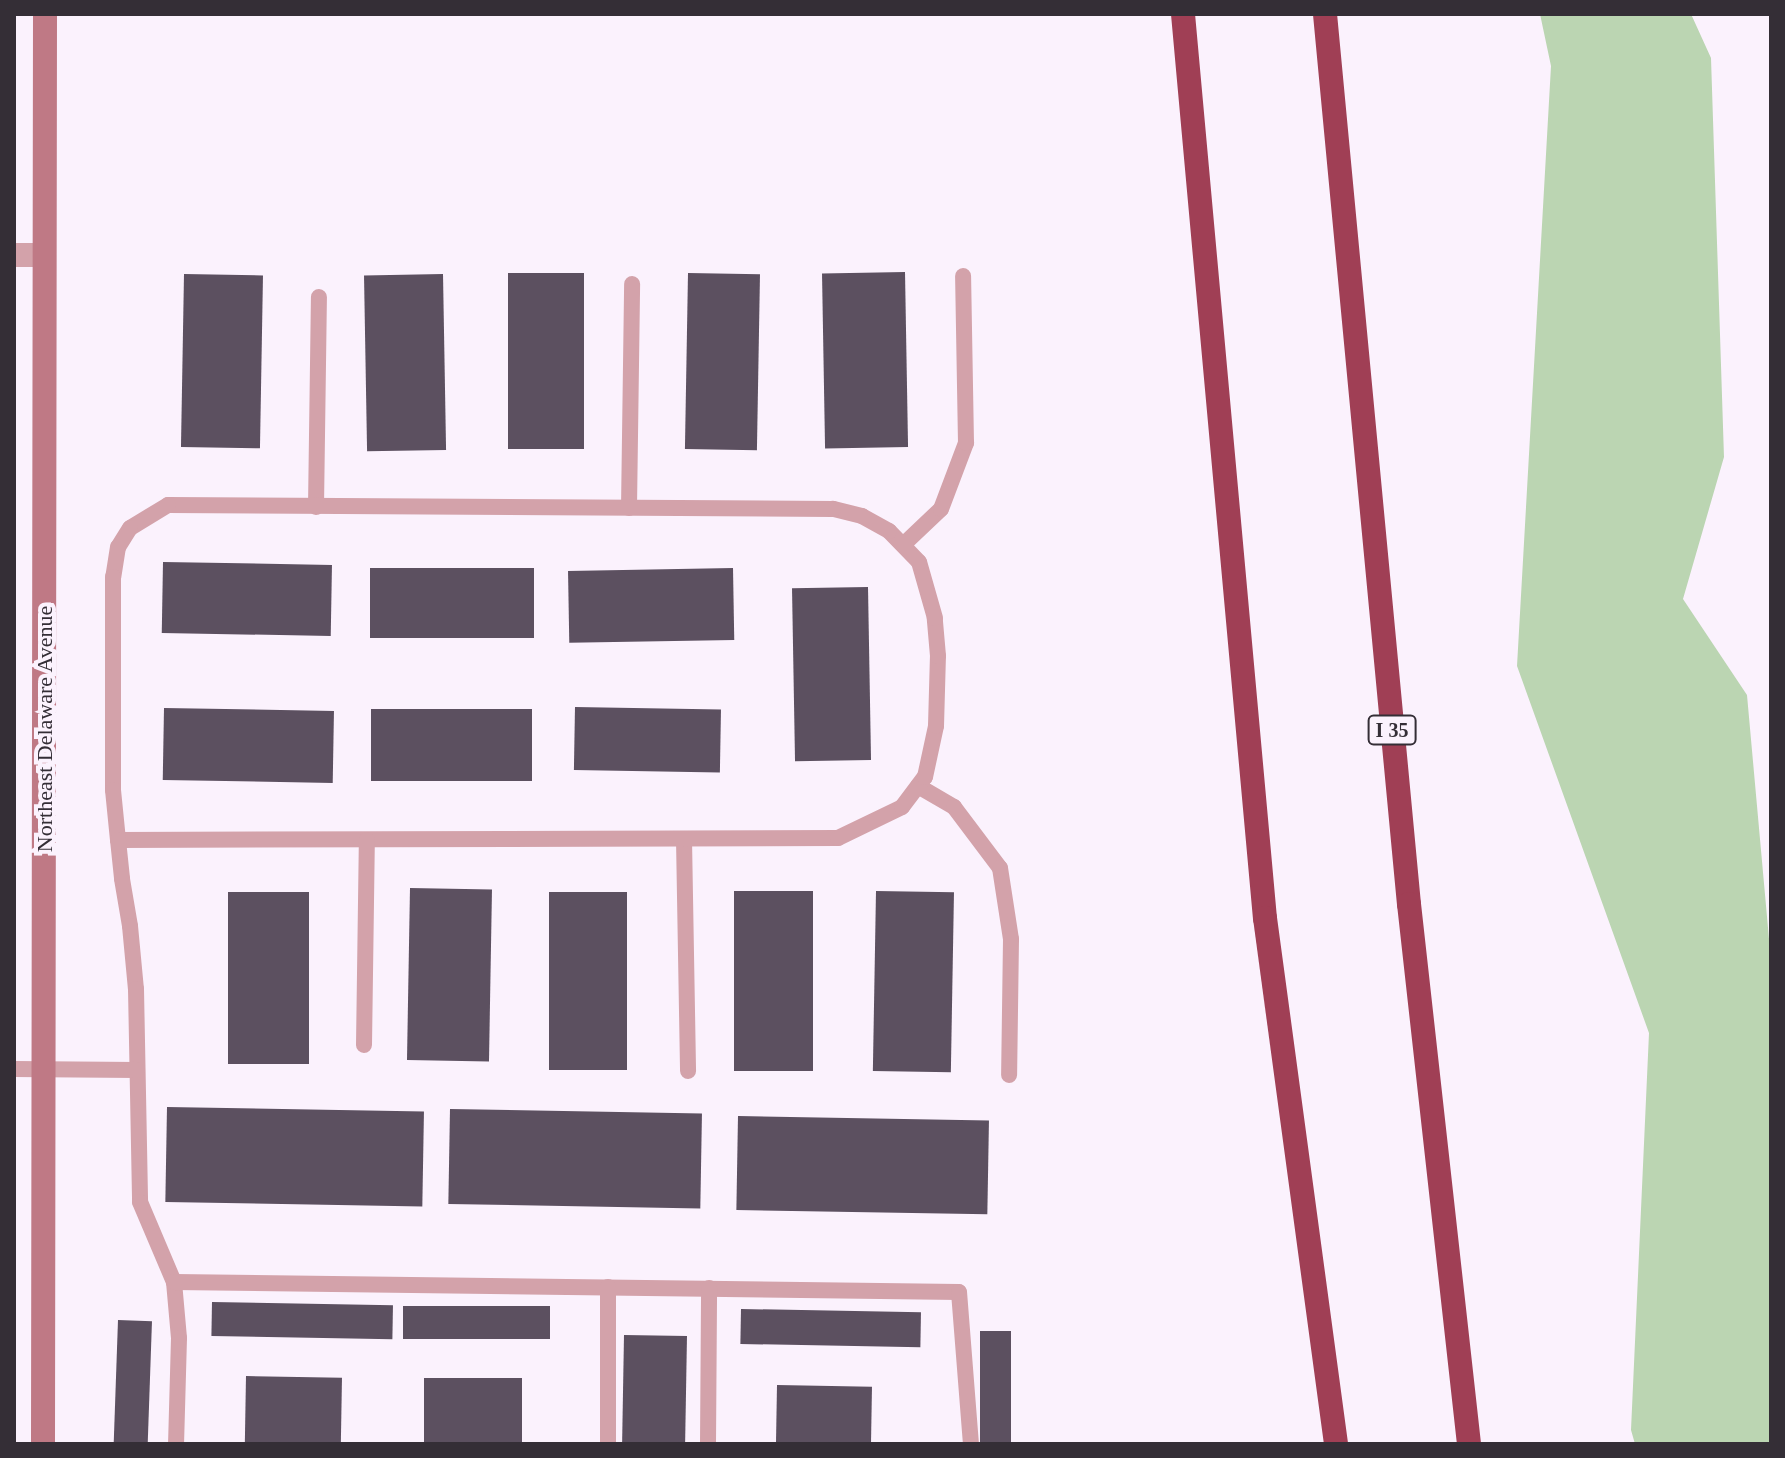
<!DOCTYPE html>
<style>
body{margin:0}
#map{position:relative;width:1785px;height:1458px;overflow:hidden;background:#fbf2fd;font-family:"Times New Roman",serif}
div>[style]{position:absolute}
.green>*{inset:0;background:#bbd5b2}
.building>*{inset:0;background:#5c5060;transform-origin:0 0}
.lane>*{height:16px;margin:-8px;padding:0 8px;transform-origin:8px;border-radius:8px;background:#d3a2aa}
.street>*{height:24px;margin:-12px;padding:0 12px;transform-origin:12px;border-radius:12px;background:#d3a2aa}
.secondary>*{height:24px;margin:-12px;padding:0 12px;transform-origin:12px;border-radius:12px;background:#bf7985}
.highway>*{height:24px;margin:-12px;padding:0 12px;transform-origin:12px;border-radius:12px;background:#a03f55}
span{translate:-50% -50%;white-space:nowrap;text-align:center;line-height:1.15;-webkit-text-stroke:8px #fbf2fd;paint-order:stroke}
.shield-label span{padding:2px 6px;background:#fbf2fd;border:2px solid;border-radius:6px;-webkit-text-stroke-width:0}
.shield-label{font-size:20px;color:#342e36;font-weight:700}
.street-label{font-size:22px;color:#342e36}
.frame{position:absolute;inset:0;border:16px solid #342e36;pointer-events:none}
</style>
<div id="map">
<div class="green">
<i style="clip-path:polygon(1540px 14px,1691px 14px,1711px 58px,1724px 457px,1683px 599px,1747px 695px,1771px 961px,1771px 1444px,1635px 1444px,1631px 1430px,1649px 1033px,1517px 666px,1551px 66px)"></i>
</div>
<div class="building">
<i style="left:905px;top:272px;width:175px;height:83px;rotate:89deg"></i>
<i style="left:508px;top:273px;width:76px;height:176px"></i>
<i style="left:688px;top:273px;width:72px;height:176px;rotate:1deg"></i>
<i style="left:184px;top:274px;width:79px;height:173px;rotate:1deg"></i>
<i style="left:443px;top:274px;width:176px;height:79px;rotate:89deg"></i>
<i style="left:163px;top:562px;width:169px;height:71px;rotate:1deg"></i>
<i style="left:370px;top:568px;width:164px;height:70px"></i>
<i style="left:733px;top:568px;width:72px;height:165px;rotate:89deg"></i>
<i style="left:868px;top:587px;width:173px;height:76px;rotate:89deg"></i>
<i style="left:575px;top:707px;width:146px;height:63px;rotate:1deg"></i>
<i style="left:164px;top:708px;width:170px;height:72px;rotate:1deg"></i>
<i style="left:371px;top:709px;width:161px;height:72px"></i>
<i style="left:410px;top:888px;width:82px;height:172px;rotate:1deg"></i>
<i style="left:734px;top:891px;width:79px;height:180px"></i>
<i style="left:876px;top:891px;width:78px;height:180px;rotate:1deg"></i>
<i style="left:228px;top:892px;width:81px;height:172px"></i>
<i style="left:549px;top:892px;width:78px;height:178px"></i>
<i style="left:167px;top:1107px;width:257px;height:95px;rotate:1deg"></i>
<i style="left:450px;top:1109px;width:252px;height:95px;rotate:1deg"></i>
<i style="left:738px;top:1116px;width:251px;height:94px;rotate:1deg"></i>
<i style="left:212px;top:1302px;width:181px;height:34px;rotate:1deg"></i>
<i style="left:403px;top:1306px;width:147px;height:33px"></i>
<i style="left:741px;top:1309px;width:180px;height:35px;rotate:1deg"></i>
<i style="left:118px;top:1320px;width:34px;height:124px;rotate:2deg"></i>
<i style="left:980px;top:1331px;width:31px;height:113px"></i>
<i style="left:624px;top:1335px;width:63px;height:109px;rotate:1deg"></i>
<i style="left:246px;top:1376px;width:96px;height:68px;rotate:1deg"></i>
<i style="left:424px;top:1378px;width:98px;height:66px"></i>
<i style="left:777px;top:1385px;width:95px;height:59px;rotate:1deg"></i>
</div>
<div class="lane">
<i style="left:316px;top:507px;width:210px;rotate:-89.2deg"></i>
<i style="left:629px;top:508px;width:224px;rotate:-89.2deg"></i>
<i style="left:903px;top:545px;width:52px;rotate:-43.5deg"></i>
<i style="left:941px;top:509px;width:71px;rotate:-69.3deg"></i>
<i style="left:966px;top:443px;width:167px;rotate:-91deg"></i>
<i style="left:918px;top:786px;width:42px;rotate:30.3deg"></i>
<i style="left:954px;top:807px;width:76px;rotate:53deg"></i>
<i style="left:1000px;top:868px;width:72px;rotate:81.2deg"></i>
<i style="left:1011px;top:939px;width:136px;rotate:90.8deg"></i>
<i style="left:684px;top:839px;width:232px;rotate:89deg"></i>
<i style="left:118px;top:840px;width:720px;rotate:-0.16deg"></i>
<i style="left:838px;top:838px;width:71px;rotate:-25.8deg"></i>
<i style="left:902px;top:807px;width:38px;rotate:-53deg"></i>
<i style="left:925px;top:777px;width:52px;rotate:-77.8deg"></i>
<i style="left:936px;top:726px;width:70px;rotate:-88.4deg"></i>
<i style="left:938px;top:656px;width:38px;rotate:-95deg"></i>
<i style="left:935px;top:618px;width:58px;rotate:-105.9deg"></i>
<i style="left:919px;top:562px;width:43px;rotate:-134.1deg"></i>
<i style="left:889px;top:531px;width:31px;rotate:-151deg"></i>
<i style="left:862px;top:516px;width:30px;rotate:-166deg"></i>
<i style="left:833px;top:509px;width:665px;rotate:-179.66deg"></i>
<i style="left:168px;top:505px;width:44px;rotate:148.8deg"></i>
<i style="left:130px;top:528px;width:22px;rotate:122deg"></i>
<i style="left:118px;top:547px;width:30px;rotate:99deg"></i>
<i style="left:113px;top:577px;width:213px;rotate:90deg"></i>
<i style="left:113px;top:790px;width:50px;rotate:84.3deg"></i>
<i style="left:118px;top:840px;width:39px;rotate:84deg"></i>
<i style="left:122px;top:879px;width:48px;rotate:80.3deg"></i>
<i style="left:130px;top:926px;width:63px;rotate:84.6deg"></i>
<i style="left:136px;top:989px;width:213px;rotate:88.9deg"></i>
<i style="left:140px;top:1202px;width:87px;rotate:67deg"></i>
<i style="left:174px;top:1282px;width:56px;rotate:84.9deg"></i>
<i style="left:179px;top:1338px;width:106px;rotate:91.6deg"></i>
<i style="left:364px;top:1045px;width:205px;rotate:-89.2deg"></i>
<i style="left:14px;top:1069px;width:123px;rotate:0.5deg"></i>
<i style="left:174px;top:1282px;width:785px;rotate:0.73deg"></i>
<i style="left:959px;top:1292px;width:152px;rotate:85.5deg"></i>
<i style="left:608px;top:1287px;width:157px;rotate:90deg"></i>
<i style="left:708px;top:1444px;width:156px;rotate:-89.6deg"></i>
</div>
<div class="street">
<i style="left:14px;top:255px;width:30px"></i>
</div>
<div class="secondary">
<i style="left:43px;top:1444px;width:1430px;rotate:-89.92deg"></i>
</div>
<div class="highway">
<i style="left:1183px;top:14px;width:908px;rotate:84.82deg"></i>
<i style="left:1265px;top:918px;width:531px;rotate:82.31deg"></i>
<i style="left:1325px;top:14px;width:894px;rotate:84.61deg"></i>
<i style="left:1409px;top:904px;width:543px;rotate:83.66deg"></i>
</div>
<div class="shield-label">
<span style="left:1392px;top:730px">I 35</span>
</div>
<div class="street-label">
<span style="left:45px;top:729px;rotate:-90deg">Northeast Delaware Avenue</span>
</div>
<div class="frame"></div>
</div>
